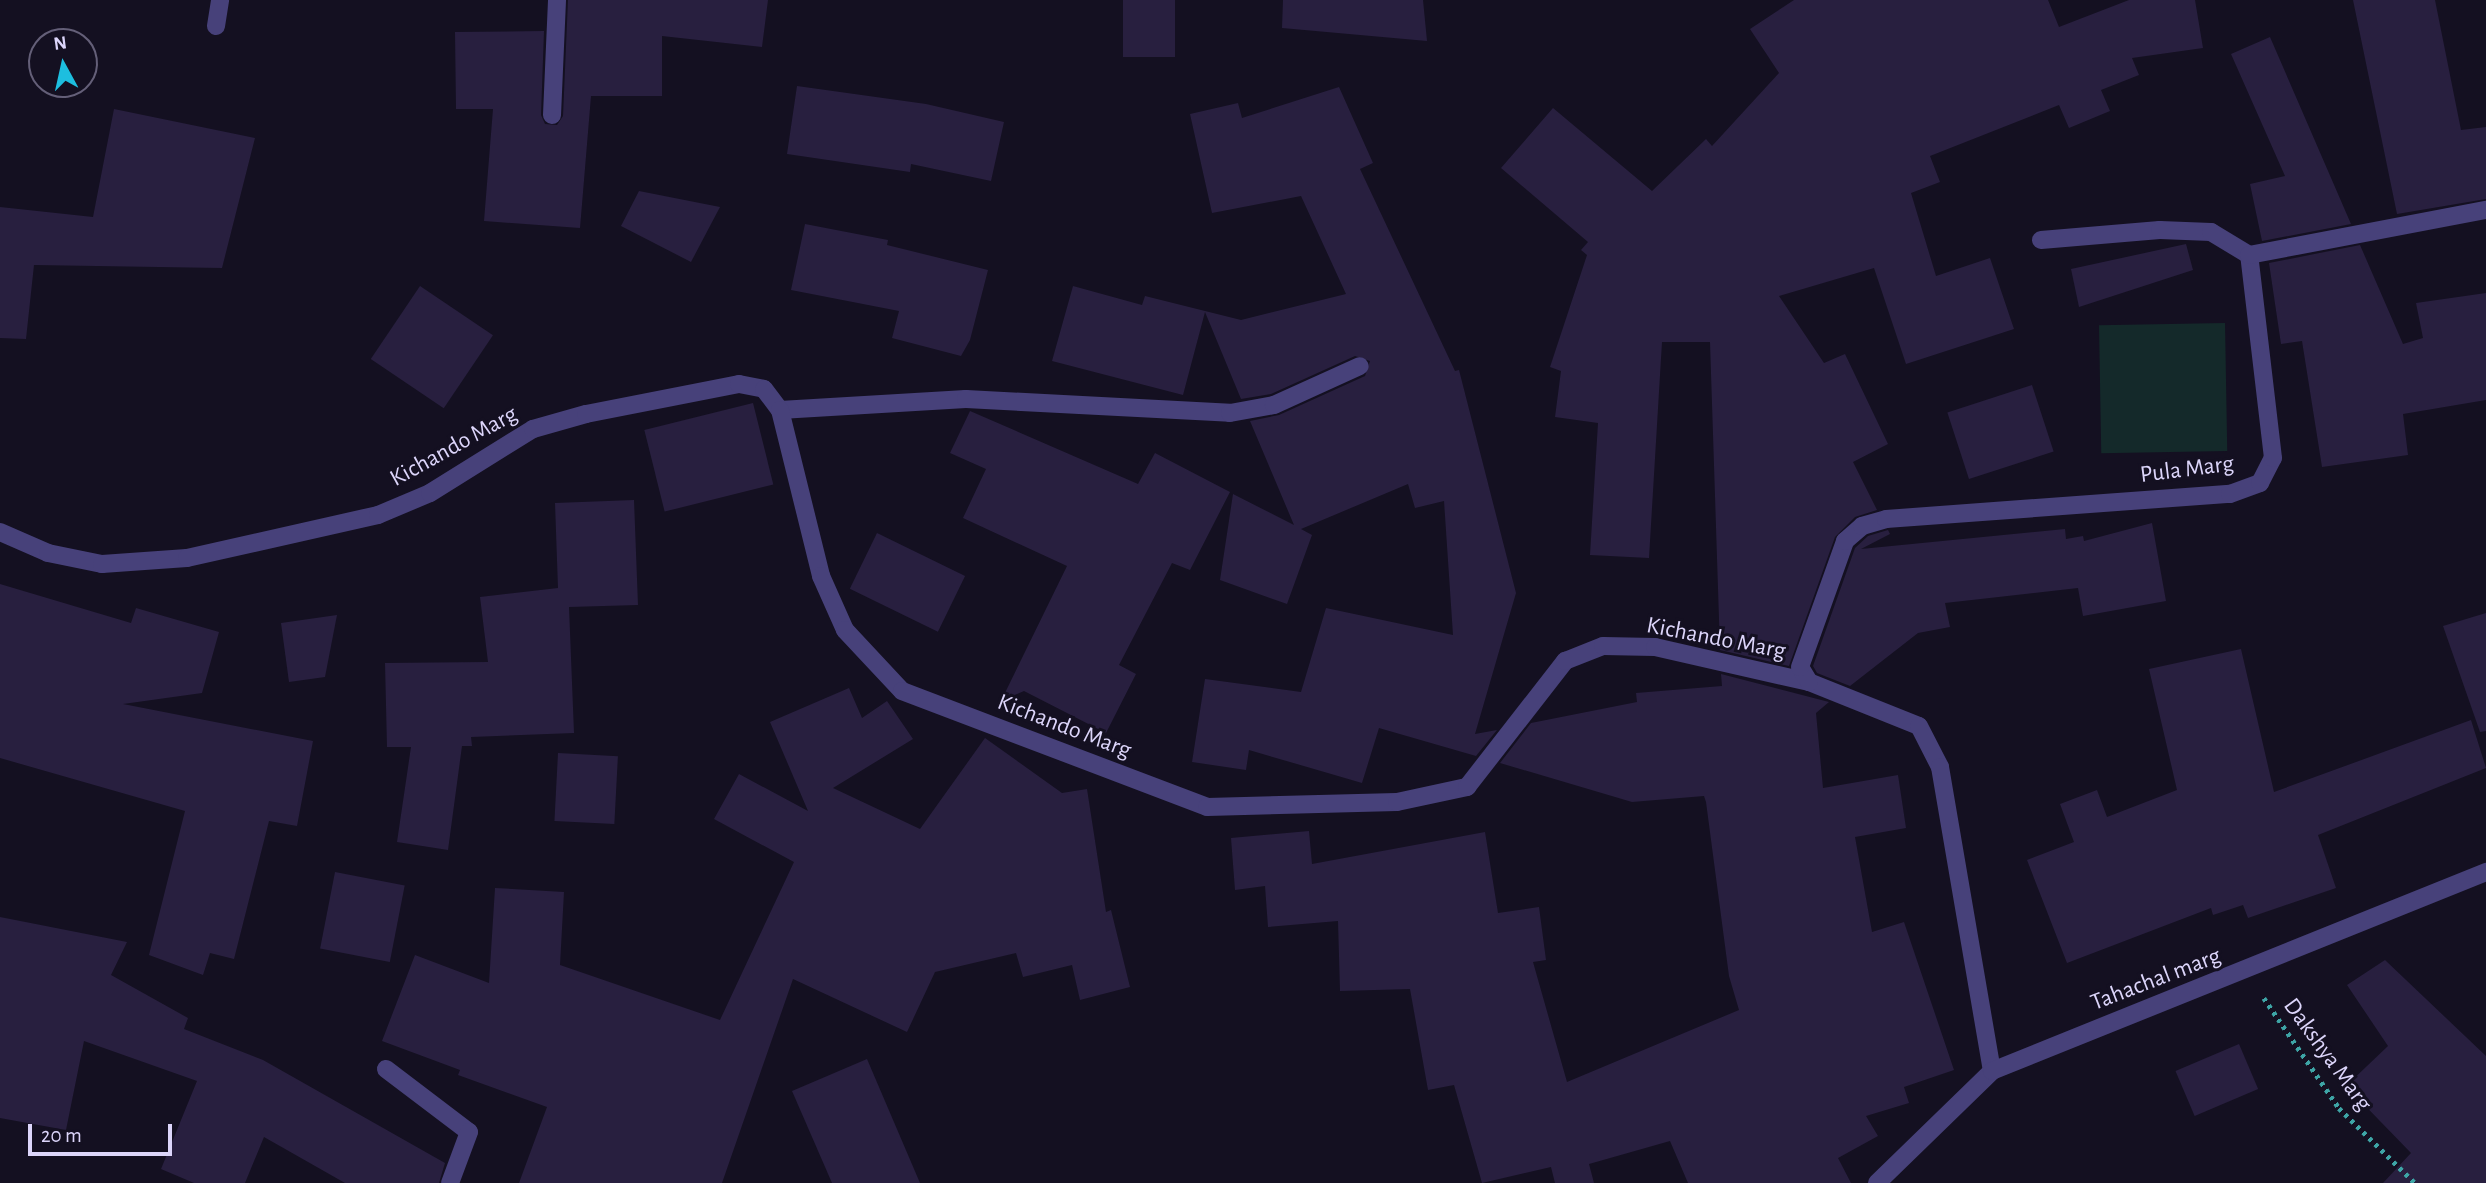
<!DOCTYPE html>
<style>
body{margin:0}
#map{position:relative;width:2486px;height:1183px;overflow:hidden;background:#141021;font-family:"Alegreya Sans",sans-serif}
div>[style]{position:absolute}
.green>*{inset:0;background:#14292a;transform-origin:0 0}
.building>*{inset:0;background:#281f3f;transform-origin:0 0}
.path>*{height:4.5px;margin-top:-2.25px;transform-origin:0;background:repeating-linear-gradient(90deg,#3ea5a6 0 3.5px,transparent 0 8.5px)}
.service>*{height:18px;margin:-9px;padding:0 9px;transform-origin:9px;border-radius:9px;background:#47417a}
.minor>*{height:18px;margin:-9px;padding:0 9px;transform-origin:9px;border-radius:9px;background:#47417a}
.tertiary>*{height:18px;margin:-9px;padding:0 9px;transform-origin:9px;border-radius:9px;background:#47417a}
span{translate:-50% -50%;white-space:nowrap;text-align:center;line-height:1.15;-webkit-text-stroke:6px #141021;paint-order:stroke}
.street-label{font-size:24px;color:#dcd5fa}
.north{position:absolute;left:28px;top:28px;width:70px;height:70px;box-sizing:border-box;background:#141021;border:2px solid #645f78;border-radius:50%;rotate:352deg;font-size:19px;font-weight:700;line-height:28px;text-align:center;color:#dcd5fa}
.north::after{content:'';display:block;margin:auto;width:24px;height:32px;background:#1dbedf;clip-path:polygon(50% 0,100% 100%,50% 72%,0 100%)}
.scale{position:absolute;left:28px;top:1124px;width:144px;height:32px;box-sizing:border-box;border:4px solid #dcd5fa;border-top:0;padding-left:9px;font-size:21px;line-height:24px;white-space:nowrap;color:#dcd5fa;-webkit-text-stroke:5px #141021;paint-order:stroke}
</style>
<div id="map">
<div class="green">
<i style="left:2225px;top:323px;width:128px;height:126px;rotate:89deg"></i>
</div>
<div class="building">
<i style="clip-path:polygon(568px 0,768px 0,762px 47px,662px 36px,662px 96px,591px 96px,580px 228px,484px 221px,493px 109px,456px 109px,455px 32px,544px 31px,541px 115px,545px 124px,557px 125px,563px 116px)"></i>
<i style="left:1123px;top:0;width:52px;height:57px"></i>
<i style="clip-path:polygon(1283px 0,1423px 0,1427px 41px,1282px 28px)"></i>
<i style="clip-path:polygon(1794px 0,2048px 0,2059px 27px,2129px 0,2195px 0,2203px 48px,2132px 58px,2139px 75px,2101px 90px,2110px 111px,2069px 128px,2059px 105px,1930px 156px,1940px 182px,1911px 193px,1936px 276px,1990px 258px,2014px 329px,1906px 364px,1874px 268px,1779px 296px,1824px 363px,1845px 354px,1888px 444px,1853px 462px,1877px 510px,1855px 517px,1835px 537px,1789px 666px,1720px 650px,1710px 342px,1662px 342px,1649px 558px,1590px 555px,1598px 423px,1555px 417px,1561px 371px,1550px 367px,1587px 255px,1581px 250px,1588px 242px,1501px 168px,1553px 108px,1652px 191px,1706px 139px,1712px 146px,1779px 73px,1750px 29px)"></i>
<i style="clip-path:polygon(2353px 0,2435px 0,2461px 130px,2486px 127px,2486px 199px,2397px 214px)"></i>
<i style="clip-path:polygon(2270px 37px,2351px 224px,2262px 241px,2250px 184px,2285px 176px,2231px 54px)"></i>
<i style="clip-path:polygon(797px 86px,926px 104px,1004px 122px,991px 181px,911px 164px,910px 172px,787px 154px)"></i>
<i style="clip-path:polygon(1339px 87px,1373px 163px,1360px 169px,1455px 371px,1459px 370px,1516px 593px,1475px 734px,1497px 730px,1476px 756px,1379px 728px,1362px 783px,1249px 750px,1246px 770px,1192px 762px,1205px 679px,1301px 692px,1326px 608px,1453px 635px,1444px 501px,1415px 508px,1408px 484px,1301px 529px,1312px 535px,1287px 604px,1220px 580px,1233px 494px,1294px 525px,1250px 421px,1279px 415px,1365px 376px,1370px 361px,1355px 356px,1271px 394px,1241px 399px,1205px 312px,1183px 395px,1052px 361px,1073px 286px,1142px 305px,1145px 296px,1241px 320px,1346px 294px,1301px 196px,1212px 213px,1190px 114px,1238px 103px,1242px 118px)"></i>
<i style="clip-path:polygon(114px 109px,255px 138px,222px 268px,34px 265px,26px 339px,0 338px,0 207px,93px 217px)"></i>
<i style="clip-path:polygon(639px 191px,720px 207px,691px 262px,621px 226px)"></i>
<i style="clip-path:polygon(805px 224px,888px 240px,887px 245px,988px 270px,970px 340px,961px 356px,892px 338px,899px 311px,791px 290px)"></i>
<i style="clip-path:polygon(2186px 244px,2193px 270px,2079px 307px,2071px 269px)"></i>
<i style="clip-path:polygon(2360px 245px,2403px 344px,2423px 338px,2416px 303px,2486px 293px,2486px 400px,2403px 414px,2408px 455px,2322px 467px,2302px 341px,2281px 344px,2269px 263px)"></i>
<i style="left:420px;top:286px;width:88px;height:88px;rotate:34deg"></i>
<i style="left:2032px;top:385px;width:70px;height:89px;rotate:72deg"></i>
<i style="left:753px;top:403px;width:84px;height:112px;rotate:76deg"></i>
<i style="clip-path:polygon(970px 411px,1138px 484px,1155px 453px,1230px 492px,1190px 570px,1172px 563px,1119px 665px,1136px 674px,1106px 733px,1024px 691px,1001px 701px,1067px 566px,963px 518px,986px 469px,950px 453px)"></i>
<i style="clip-path:polygon(634px 500px,638px 605px,569px 607px,574px 733px,471px 737px,472px 746px,462px 746px,448px 850px,397px 842px,411px 747px,387px 747px,385px 663px,488px 662px,480px 597px,558px 588px,555px 503px)"></i>
<i style="clip-path:polygon(2152px 523px,2166px 601px,2083px 616px,2078px 588px,1945px 603px,1950px 627px,1918px 633px,1850px 686px,1817px 673px,1813px 666px,1855px 548px,1868px 536px,1888px 530px,1890px 534px,1861px 549px,2065px 529px,2066px 539px,2083px 536px,2084px 541px)"></i>
<i style="left:877px;top:533px;width:98px;height:62px;rotate:26deg"></i>
<i style="clip-path:polygon(0 584px,131px 623px,136px 608px,219px 632px,202px 693px,123px 704px,313px 741px,297px 826px,269px 821px,234px 959px,210px 953px,203px 975px,149px 955px,185px 811px,0 758px)"></i>
<i style="clip-path:polygon(2486px 613px,2486px 731px,2480px 732px,2443px 626px)"></i>
<i style="clip-path:polygon(337px 615px,325px 677px,289px 682px,281px 623px)"></i>
<i style="clip-path:polygon(2241px 649px,2274px 792px,2471px 720px,2486px 768px,2318px 835px,2336px 888px,2248px 918px,2243px 905px,2213px 915px,2211px 908px,2067px 963px,2027px 860px,2074px 842px,2060px 804px,2097px 790px,2107px 817px,2177px 790px,2149px 669px)"></i>
<i style="clip-path:polygon(1721px 674px,1829px 702px,1816px 713px,1823px 788px,1898px 775px,1906px 828px,1855px 837px,1872px 932px,1904px 922px,1954px 1070px,1904px 1087px,1909px 1103px,1866px 1116px,1878px 1136px,1838px 1158px,1851px 1183px,1688px 1183px,1670px 1141px,1589px 1164px,1594px 1183px,1555px 1183px,1551px 1167px,1482px 1183px,1454px 1085px,1428px 1090px,1410px 989px,1340px 991px,1338px 921px,1268px 927px,1265px 886px,1235px 890px,1231px 838px,1309px 831px,1312px 864px,1485px 832px,1498px 913px,1539px 907px,1546px 960px,1533px 962px,1567px 1082px,1739px 1010px,1729px 976px,1706px 802px,1704px 796px,1632px 802px,1500px 763px,1531px 723px,1637px 702px,1636px 693px,1722px 686px)"></i>
<i style="clip-path:polygon(849px 688px,862px 718px,887px 701px,913px 739px,833px 788px,920px 829px,985px 738px,1062px 793px,1087px 789px,1106px 912px,1111px 910px,1130px 987px,1080px 1000px,1072px 965px,1023px 977px,1016px 953px,935px 972px,907px 1032px,793px 979px,722px 1183px,519px 1183px,547px 1107px,458px 1075px,460px 1070px,382px 1041px,415px 955px,489px 983px,495px 888px,564px 892px,560px 965px,720px 1020px,794px 862px,714px 819px,739px 774px,808px 811px,770px 722px)"></i>
<i style="left:558px;top:753px;width:60px;height:68px;rotate:3deg"></i>
<i style="left:335px;top:872px;width:71px;height:78px;rotate:11deg"></i>
<i style="clip-path:polygon(0 917px,127px 942px,111px 975px,188px 1018px,184px 1029px,263px 1060px,445px 1163px,439px 1183px,345px 1183px,264px 1137px,245px 1183px,194px 1183px,161px 1169px,197px 1081px,84px 1041px,66px 1130px,0 1118px)"></i>
<i style="clip-path:polygon(2385px 960px,2486px 1056px,2486px 1183px,2383px 1183px,2411px 1153px,2346px 1086px,2388px 1046px,2347px 985px)"></i>
<i style="left:2239px;top:1044px;width:49px;height:69px;rotate:67deg"></i>
<i style="clip-path:polygon(867px 1059px,920px 1183px,832px 1183px,792px 1091px)"></i>
</div>
<div class="path">
<i style="left:2264px;top:998px;width:133px;rotate:55.7deg"></i>
<i style="left:2339px;top:1108px;width:107px;rotate:44.6deg"></i>
</div>
<div class="service">
<i style="left:552px;top:115px;width:115px;rotate:-87.5deg"></i>
</div>
<div class="minor">
<i style="left:216px;top:26px;width:26px;rotate:-81deg"></i>
<i style="left:2041px;top:240px;width:119px;rotate:-4.8deg"></i>
<i style="left:2160px;top:230px;width:51px;rotate:2.2deg"></i>
<i style="left:2211px;top:232px;width:44px;rotate:31.2deg"></i>
<i style="left:780px;top:410px;width:186px;rotate:-3.4deg"></i>
<i style="left:966px;top:399px;width:264px;rotate:3deg"></i>
<i style="left:1230px;top:413px;width:45px;rotate:-10.3deg"></i>
<i style="left:1274px;top:405px;width:94px;rotate:-24.4deg"></i>
<i style="left:0;top:532px;width:52px;rotate:23.6deg"></i>
<i style="left:48px;top:553px;width:55px;rotate:11.5deg"></i>
<i style="left:102px;top:564px;width:85px;rotate:-4deg"></i>
<i style="left:187px;top:558px;width:196px;rotate:-12.7deg"></i>
<i style="left:378px;top:515px;width:56px;rotate:-22.9deg"></i>
<i style="left:430px;top:493px;width:121px;rotate:-31.9deg"></i>
<i style="left:533px;top:429px;width:55px;rotate:-15.8deg"></i>
<i style="left:586px;top:414px;width:156px;rotate:-11.1deg"></i>
<i style="left:739px;top:384px;width:25px;rotate:11deg"></i>
<i style="left:764px;top:389px;width:26px;rotate:53deg"></i>
<i style="left:780px;top:410px;width:171px;rotate:76.1deg"></i>
<i style="left:821px;top:576px;width:59px;rotate:66deg"></i>
<i style="left:845px;top:630px;width:83px;rotate:46.9deg"></i>
<i style="left:902px;top:691px;width:326px;rotate:20.8deg"></i>
<i style="left:1207px;top:807px;width:190px;rotate:-1.5deg"></i>
<i style="left:1397px;top:802px;width:72px;rotate:-12.1deg"></i>
<i style="left:1467px;top:787px;width:160px;rotate:-52.1deg"></i>
<i style="left:1565px;top:661px;width:41px;rotate:-21.5deg"></i>
<i style="left:1603px;top:646px;width:52px;rotate:1.1deg"></i>
<i style="left:1655px;top:647px;width:158px;rotate:12.8deg"></i>
<i style="left:1809px;top:682px;width:118px;rotate:21.8deg"></i>
<i style="left:1919px;top:726px;width:46px;rotate:62.9deg"></i>
<i style="left:1940px;top:767px;width:308px;rotate:80.3deg"></i>
<i style="left:1809px;top:682px;width:17px;rotate:-121deg"></i>
<i style="left:1800px;top:667px;width:134px;rotate:-70.3deg"></i>
<i style="left:1845px;top:541px;width:23px;rotate:-41deg"></i>
<i style="left:1862px;top:526px;width:25px;rotate:-16deg"></i>
<i style="left:1886px;top:519px;width:345px;rotate:-4.2deg"></i>
<i style="left:2230px;top:494px;width:32px;rotate:-20deg"></i>
<i style="left:2260px;top:483px;width:28px;rotate:-63deg"></i>
<i style="left:2273px;top:458px;width:204px;rotate:-96.7deg"></i>
<i style="left:2249px;top:255px;width:241px;rotate:-10.8deg"></i>
<i style="left:386px;top:1069px;width:104px;rotate:37.2deg"></i>
<i style="left:469px;top:1132px;width:54px;rotate:110.4deg"></i>
</div>
<div class="tertiary">
<i style="left:1877px;top:1183px;width:161px;rotate:-44.2deg"></i>
<i style="left:1992px;top:1071px;width:533px;rotate:-21.94deg"></i>
</div>
<div class="street-label">
<span style="left:454px;top:447px;rotate:-29deg">Kichando Marg</span>
<span style="left:2187px;top:470px;rotate:-7deg">Pula Marg</span>
<span style="left:1716px;top:639px;rotate:11deg">Kichando Marg</span>
<span style="left:1064px;top:727px;rotate:21deg">Kichando Marg</span>
<span style="left:2156px;top:980px;rotate:-21deg">Tahachal marg</span>
<span style="left:2327px;top:1055px;rotate:54deg">Dakshya Marg</span>
</div>
<div class="north">N</div>
<div class="scale">20 m</div>
</div>
